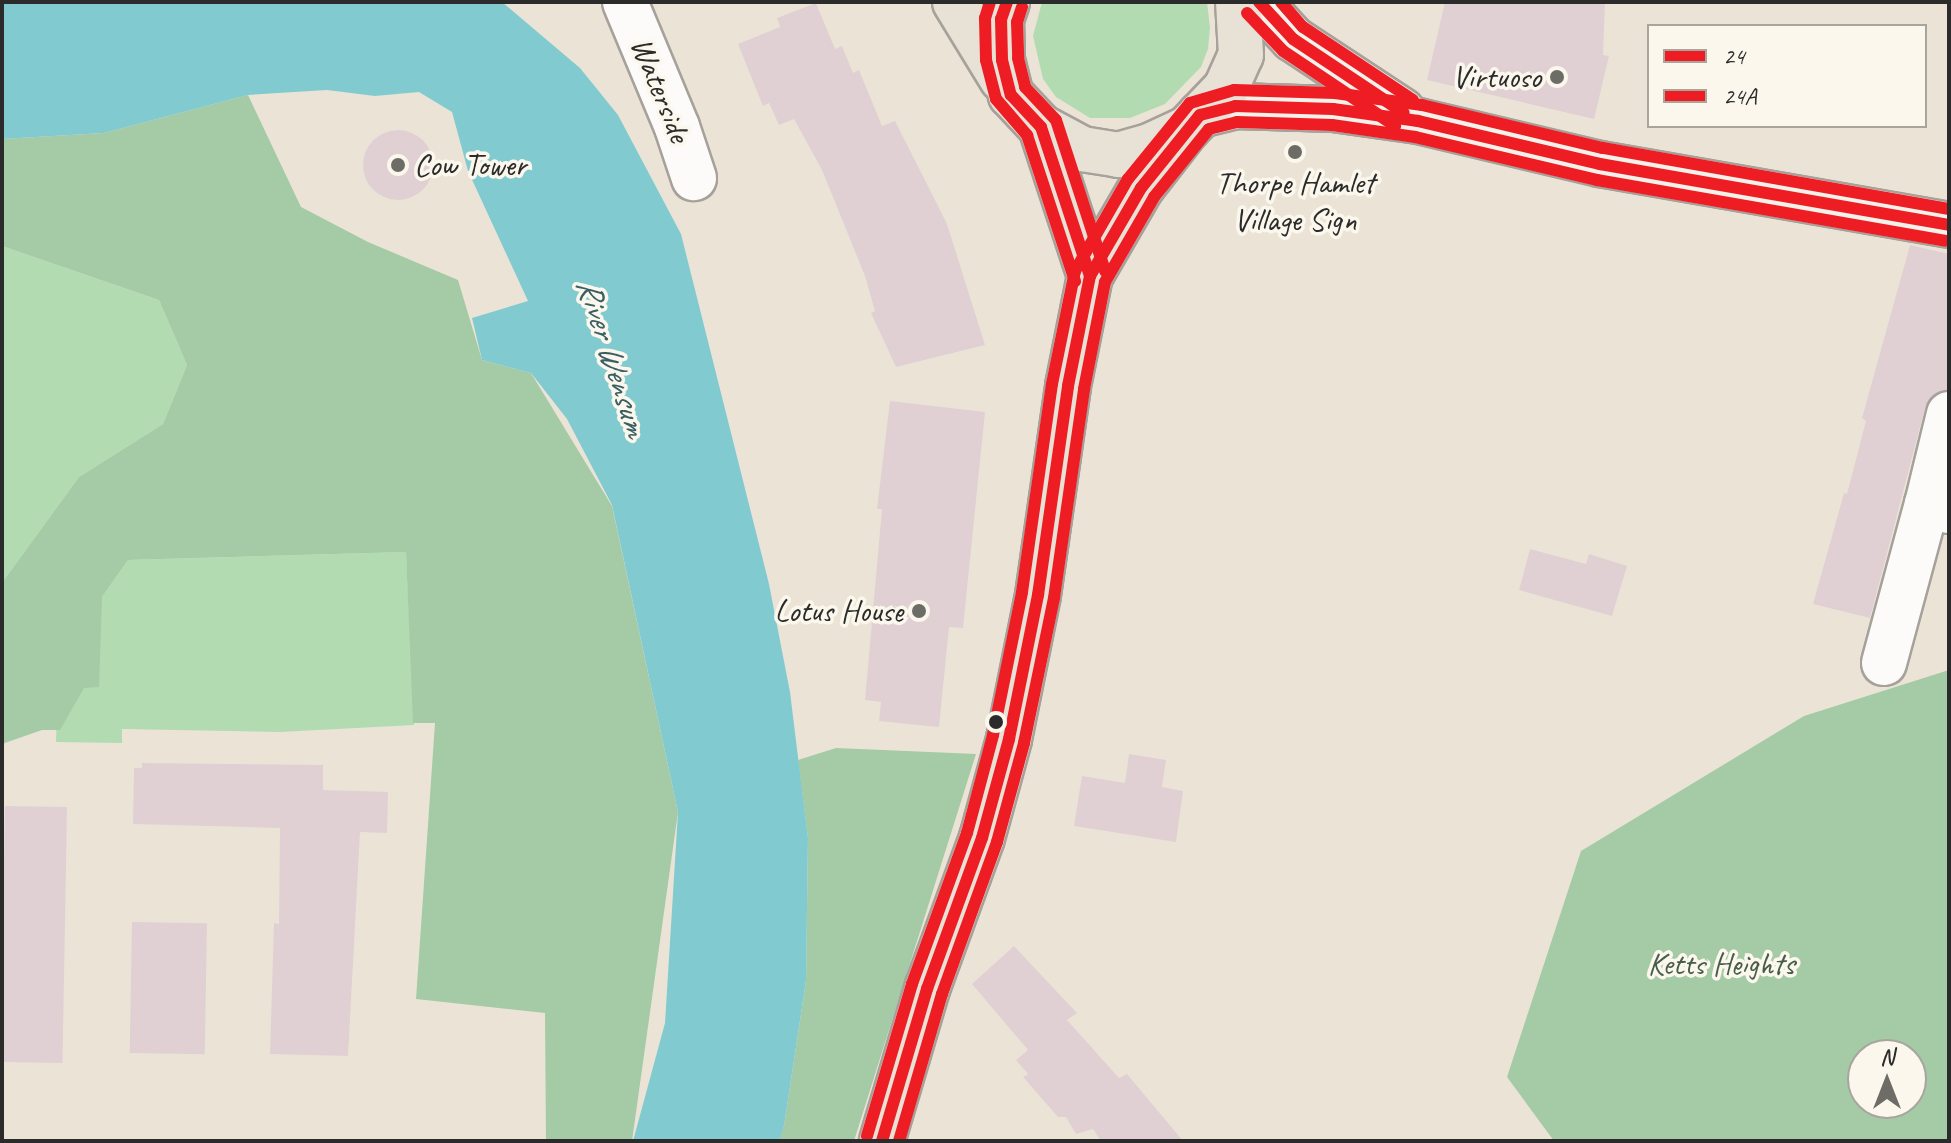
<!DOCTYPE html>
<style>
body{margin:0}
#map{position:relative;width:1951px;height:1143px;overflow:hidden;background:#ebe4d6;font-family:Caveat,sans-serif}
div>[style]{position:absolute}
.green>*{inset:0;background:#b2dbb2}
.forest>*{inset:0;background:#a4caa6}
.water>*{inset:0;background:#81cbd0}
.building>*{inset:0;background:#e0d0d4;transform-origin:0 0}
.round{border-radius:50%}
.roads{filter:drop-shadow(2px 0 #a6a19a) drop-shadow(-2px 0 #a6a19a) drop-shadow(0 2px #a6a19a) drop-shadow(0 -2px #a6a19a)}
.minor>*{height:44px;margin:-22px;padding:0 22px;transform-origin:22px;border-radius:22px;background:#fcfbf9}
.secondary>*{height:44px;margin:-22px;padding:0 22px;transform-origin:22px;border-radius:22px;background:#f4f1ea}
.primary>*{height:44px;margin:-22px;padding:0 22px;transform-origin:22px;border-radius:22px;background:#e8e1d5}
.bus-1>*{height:12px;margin:-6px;padding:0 6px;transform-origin:6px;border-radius:6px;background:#ee1d23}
.bus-2>*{height:12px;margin:-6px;padding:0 6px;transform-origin:6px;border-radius:6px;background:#ee1d23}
.bus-3>*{height:12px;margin:-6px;padding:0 6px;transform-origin:6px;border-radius:6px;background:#ee1d23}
.dots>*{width:22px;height:22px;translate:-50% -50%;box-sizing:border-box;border:4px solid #fbf7ec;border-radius:50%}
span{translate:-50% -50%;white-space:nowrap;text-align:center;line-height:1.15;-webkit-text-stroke:7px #fbf7ec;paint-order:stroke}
.poi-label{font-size:32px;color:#2b2b2b}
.right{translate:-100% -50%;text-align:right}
.left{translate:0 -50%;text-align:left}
.street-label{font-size:32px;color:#2b2b2b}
.park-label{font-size:32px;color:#455d4a}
.water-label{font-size:34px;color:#395f64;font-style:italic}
.frame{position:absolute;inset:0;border:4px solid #2b2b2b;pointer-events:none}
.legend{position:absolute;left:1647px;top:24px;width:280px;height:104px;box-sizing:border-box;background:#fbf7ec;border:2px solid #a8a59f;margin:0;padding:10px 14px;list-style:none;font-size:24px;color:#2b2b2b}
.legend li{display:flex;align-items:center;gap:16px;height:40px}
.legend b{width:40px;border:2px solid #a8a59f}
.north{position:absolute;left:1847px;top:1039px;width:80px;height:80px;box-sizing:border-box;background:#fbf7ec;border:2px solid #a8a59f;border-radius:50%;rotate:0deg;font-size:22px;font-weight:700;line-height:32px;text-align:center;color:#2b2b2b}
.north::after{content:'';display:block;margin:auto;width:28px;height:36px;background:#6e6c67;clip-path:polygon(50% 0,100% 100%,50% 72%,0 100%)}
</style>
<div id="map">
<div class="green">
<i style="clip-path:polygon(1042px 2px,1207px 2px,1210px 28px,1208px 49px,1201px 67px,1165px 104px,1130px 118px,1090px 118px,1056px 97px,1043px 79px,1033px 36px)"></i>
<i style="clip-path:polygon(2px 246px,159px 300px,187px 365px,163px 424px,79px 477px,4px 580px,5px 612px,2px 612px)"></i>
<i style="clip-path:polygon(406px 552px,414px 725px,280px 732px,122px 729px,122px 743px,56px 742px,57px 709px,102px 597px,128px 560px)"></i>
</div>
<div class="forest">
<i style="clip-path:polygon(248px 95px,301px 207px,368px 242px,458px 280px,482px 360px,531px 373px,612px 506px,678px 812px,632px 1141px,546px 1141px,545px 1013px,416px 999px,435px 723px,413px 723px,406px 552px,128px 560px,102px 597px,99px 687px,84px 688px,60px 730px,42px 730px,2px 744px,4px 580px,79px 477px,163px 424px,187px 365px,159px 300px,2px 246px,2px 139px,104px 133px)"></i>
<i style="clip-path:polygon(evenodd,1949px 670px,1949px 1141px,1554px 1141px,1507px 1077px,1581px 851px,1804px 716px,1949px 670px,1863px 1055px,1911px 1055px,1911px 1103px,1863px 1103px,1863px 1055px)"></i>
<i style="clip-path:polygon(836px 748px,976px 754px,854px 1141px,778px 1141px,784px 1126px,806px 981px,808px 838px,798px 760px)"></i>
</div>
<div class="water">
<i style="clip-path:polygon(2px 2px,502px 2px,580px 68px,618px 115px,681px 234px,769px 584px,790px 692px,808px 838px,806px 981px,784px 1126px,779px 1141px,633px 1141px,665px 1023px,678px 812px,612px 505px,567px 419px,531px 373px,482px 360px,472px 318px,528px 301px,468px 171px,452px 112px,419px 92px,375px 96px,327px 90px,248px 95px,104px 133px,2px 139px)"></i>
</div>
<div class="building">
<i style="clip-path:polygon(1445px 2px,1605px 2px,1603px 55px,1609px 56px,1594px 119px,1427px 80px)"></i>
<i style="clip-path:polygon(816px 3px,835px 49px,842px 46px,853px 73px,859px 70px,882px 126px,895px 121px,932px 194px,947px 224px,985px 345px,896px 367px,871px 313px,875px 311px,865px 276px,822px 170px,794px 119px,779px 125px,769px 103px,763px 106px,738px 44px,780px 27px,777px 18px)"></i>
<i class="round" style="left:363px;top:130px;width:70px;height:70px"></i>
<i style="clip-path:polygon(1910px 245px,1949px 254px,1949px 390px,1932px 396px,1925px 408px,1870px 618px,1813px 604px,1844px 493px,1847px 494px,1866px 421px,1862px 418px)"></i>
<i style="clip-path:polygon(890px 401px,985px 412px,963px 628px,949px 627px,939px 727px,879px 721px,881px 702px,865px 700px,882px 509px,877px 509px)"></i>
<i style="clip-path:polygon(1530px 549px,1586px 564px,1589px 554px,1627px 566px,1612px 616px,1519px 590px)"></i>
<i style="clip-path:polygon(1129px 754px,1166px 760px,1162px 787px,1183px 791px,1176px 842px,1074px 826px,1082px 776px,1125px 783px)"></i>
<i style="clip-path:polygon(142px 763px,323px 765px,323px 790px,388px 792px,387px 833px,360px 832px,348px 1056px,270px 1054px,274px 923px,279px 924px,280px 828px,133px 824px,134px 768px,142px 768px)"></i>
<i style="left:5px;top:806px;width:62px;height:256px;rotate:1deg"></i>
<i style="left:132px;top:922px;width:75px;height:131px;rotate:1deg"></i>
<i style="clip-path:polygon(1014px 946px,1077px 1013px,1067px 1020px,1119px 1078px,1127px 1074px,1183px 1141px,1101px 1141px,1093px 1129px,1076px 1134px,1066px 1117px,1058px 1117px,1023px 1077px,1028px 1074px,1016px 1060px,1028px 1050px,972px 984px)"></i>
</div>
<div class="roads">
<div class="minor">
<i style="left:625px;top:2px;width:135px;rotate:67.4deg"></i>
<i style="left:677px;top:127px;width:54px;rotate:71.6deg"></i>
<i style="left:1949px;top:414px;width:93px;rotate:103.7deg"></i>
<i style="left:1927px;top:504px;width:23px;rotate:18deg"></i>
<i style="left:1884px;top:663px;width:165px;rotate:-74.9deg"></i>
</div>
<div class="secondary">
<i style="left:1259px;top:2px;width:50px;rotate:47.4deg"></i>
<i style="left:1293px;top:39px;width:131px;rotate:33.4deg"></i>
<i style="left:1200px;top:115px;width:36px;rotate:-14deg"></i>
<i style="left:1235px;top:106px;width:98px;rotate:1.8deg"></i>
<i style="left:1333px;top:109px;width:86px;rotate:8deg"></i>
<i style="left:1418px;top:121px;width:187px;rotate:13.3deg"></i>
<i style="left:1600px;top:164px;width:354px;rotate:9.9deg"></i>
</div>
<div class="primary">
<i style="left:955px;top:2px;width:90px;rotate:58.6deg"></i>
<i style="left:1007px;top:2px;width:18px;rotate:109deg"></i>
<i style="left:1001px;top:19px;width:41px;rotate:88.6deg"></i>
<i style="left:1002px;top:60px;width:36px;rotate:76deg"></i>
<i style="left:1011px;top:95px;width:44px;rotate:46.8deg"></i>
<i style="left:1041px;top:127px;width:47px;rotate:28.2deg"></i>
<i style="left:1082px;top:149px;width:36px;rotate:9deg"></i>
<i style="left:1118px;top:155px;width:35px;rotate:-16deg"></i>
<i style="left:1152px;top:145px;width:38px;rotate:-25deg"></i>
<i style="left:1187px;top:129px;width:57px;rotate:-46.4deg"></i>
<i style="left:1226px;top:88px;width:36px;rotate:-66deg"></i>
<i style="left:1241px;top:55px;width:53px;rotate:-93.2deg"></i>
<i style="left:1041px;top:127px;width:157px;rotate:71.8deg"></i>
<i style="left:882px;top:1141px;width:159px;rotate:-73.5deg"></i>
<i style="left:927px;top:989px;width:161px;rotate:-70deg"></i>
<i style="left:982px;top:838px;width:103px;rotate:-74.7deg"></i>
<i style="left:1009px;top:739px;width:147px;rotate:-78.6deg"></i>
<i style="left:1038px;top:595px;width:211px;rotate:-81.8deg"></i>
<i style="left:1068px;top:386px;width:112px;rotate:-78.7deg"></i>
<i style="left:1090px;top:276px;width:102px;rotate:-59.9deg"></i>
<i style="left:1141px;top:188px;width:75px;rotate:-52.1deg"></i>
</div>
</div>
<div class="bus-1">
<i style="left:1007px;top:2px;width:18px;rotate:109deg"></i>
<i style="left:1001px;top:19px;width:41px;rotate:88.6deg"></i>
<i style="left:1002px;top:60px;width:36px;rotate:76deg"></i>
<i style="left:1011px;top:95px;width:44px;rotate:46.8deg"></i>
<i style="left:1041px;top:127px;width:157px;rotate:71.8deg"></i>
<i style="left:1259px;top:2px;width:50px;rotate:47.4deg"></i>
<i style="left:1293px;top:39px;width:133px;rotate:33.7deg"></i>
<i style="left:882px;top:1141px;width:159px;rotate:-73.5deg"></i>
<i style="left:927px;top:989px;width:161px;rotate:-70deg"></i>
<i style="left:982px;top:838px;width:103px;rotate:-74.7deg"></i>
<i style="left:1009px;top:739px;width:147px;rotate:-78.6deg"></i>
<i style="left:1038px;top:595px;width:211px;rotate:-81.8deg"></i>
<i style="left:1068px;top:386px;width:112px;rotate:-78.7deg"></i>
<i style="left:1090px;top:276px;width:102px;rotate:-59.9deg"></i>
<i style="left:1141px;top:188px;width:94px;rotate:-51.1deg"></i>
<i style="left:1200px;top:115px;width:36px;rotate:-14deg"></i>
<i style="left:1235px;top:106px;width:98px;rotate:1.8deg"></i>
<i style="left:1333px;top:109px;width:86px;rotate:8deg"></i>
<i style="left:1418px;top:121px;width:187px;rotate:13.3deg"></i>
<i style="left:1600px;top:164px;width:354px;rotate:9.9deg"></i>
</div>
<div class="bus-2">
<i style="left:990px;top:2px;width:17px;rotate:107deg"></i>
<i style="left:985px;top:18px;width:42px;rotate:88.6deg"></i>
<i style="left:986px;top:60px;width:40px;rotate:75.6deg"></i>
<i style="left:996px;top:99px;width:48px;rotate:49.3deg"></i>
<i style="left:1027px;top:135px;width:154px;rotate:71.8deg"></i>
<i style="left:1247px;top:13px;width:52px;rotate:46.5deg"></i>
<i style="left:1283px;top:51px;width:135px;rotate:33.8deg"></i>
<i style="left:899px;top:1141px;width:153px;rotate:-73.7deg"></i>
<i style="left:942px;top:994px;width:162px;rotate:-70.1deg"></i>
<i style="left:997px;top:842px;width:103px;rotate:-74.7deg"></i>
<i style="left:1024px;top:743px;width:148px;rotate:-78.3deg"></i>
<i style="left:1054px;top:598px;width:211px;rotate:-81.8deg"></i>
<i style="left:1084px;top:389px;width:109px;rotate:-78.9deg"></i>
<i style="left:1105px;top:282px;width:98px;rotate:-60deg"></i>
<i style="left:1154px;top:197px;width:87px;rotate:-51deg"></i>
<i style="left:1209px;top:129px;width:29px;rotate:-14deg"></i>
<i style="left:1237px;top:122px;width:95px;rotate:1.8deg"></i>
<i style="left:1332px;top:125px;width:84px;rotate:8.2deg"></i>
<i style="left:1415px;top:137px;width:187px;rotate:13.3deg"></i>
<i style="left:1597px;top:180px;width:354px;rotate:9.9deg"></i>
</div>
<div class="bus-3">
<i style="left:1281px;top:2px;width:33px;rotate:49deg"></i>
<i style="left:1303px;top:27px;width:132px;rotate:33.6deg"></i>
<i style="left:1022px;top:7px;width:16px;rotate:108deg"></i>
<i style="left:1017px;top:22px;width:36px;rotate:88deg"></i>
<i style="left:1018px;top:58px;width:30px;rotate:76deg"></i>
<i style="left:1025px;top:87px;width:45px;rotate:46.8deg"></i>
<i style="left:1056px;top:120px;width:159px;rotate:72deg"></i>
<i style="left:867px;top:1136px;width:159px;rotate:-73.5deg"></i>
<i style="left:912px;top:984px;width:161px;rotate:-70deg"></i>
<i style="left:967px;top:833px;width:101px;rotate:-75.1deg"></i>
<i style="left:993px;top:735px;width:146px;rotate:-78.5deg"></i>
<i style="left:1022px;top:592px;width:210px;rotate:-81.8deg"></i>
<i style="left:1052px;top:384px;width:115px;rotate:-78.5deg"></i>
<i style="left:1075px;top:271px;width:106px;rotate:-60.1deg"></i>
<i style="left:1128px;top:179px;width:98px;rotate:-50.8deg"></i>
<i style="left:1190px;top:103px;width:46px;rotate:-16.5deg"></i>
<i style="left:1234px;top:90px;width:101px;rotate:1.7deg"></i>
<i style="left:1335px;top:93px;width:88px;rotate:7.9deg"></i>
<i style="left:1422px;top:105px;width:186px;rotate:13.4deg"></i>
<i style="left:1603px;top:148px;width:351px;rotate:10deg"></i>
</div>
<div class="dots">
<i style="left:1557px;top:77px;background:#6e6c67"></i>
<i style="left:1295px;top:152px;background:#6e6c67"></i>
<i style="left:398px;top:165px;background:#6e6c67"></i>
<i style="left:919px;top:611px;background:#6e6c67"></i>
<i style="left:996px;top:722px;background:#2b2b2b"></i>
</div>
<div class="poi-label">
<span class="right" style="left:1541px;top:77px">Virtuoso</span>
<span class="left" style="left:414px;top:165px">Cow Tower</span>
<span style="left:1295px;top:202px">Thorpe Hamlet<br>Village Sign</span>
<span class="right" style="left:903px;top:611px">Lotus House</span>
</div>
<div class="street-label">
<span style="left:660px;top:90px;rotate:68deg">Waterside</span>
</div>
<div class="park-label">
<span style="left:1721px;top:964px">Ketts Heights</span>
</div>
<div class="water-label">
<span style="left:613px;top:357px;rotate:72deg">River Wensum</span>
</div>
<div class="frame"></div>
<ul class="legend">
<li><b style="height:10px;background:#ee1d23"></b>24</li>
<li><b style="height:10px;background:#ee1d23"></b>24A</li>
</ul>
<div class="north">N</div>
</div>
